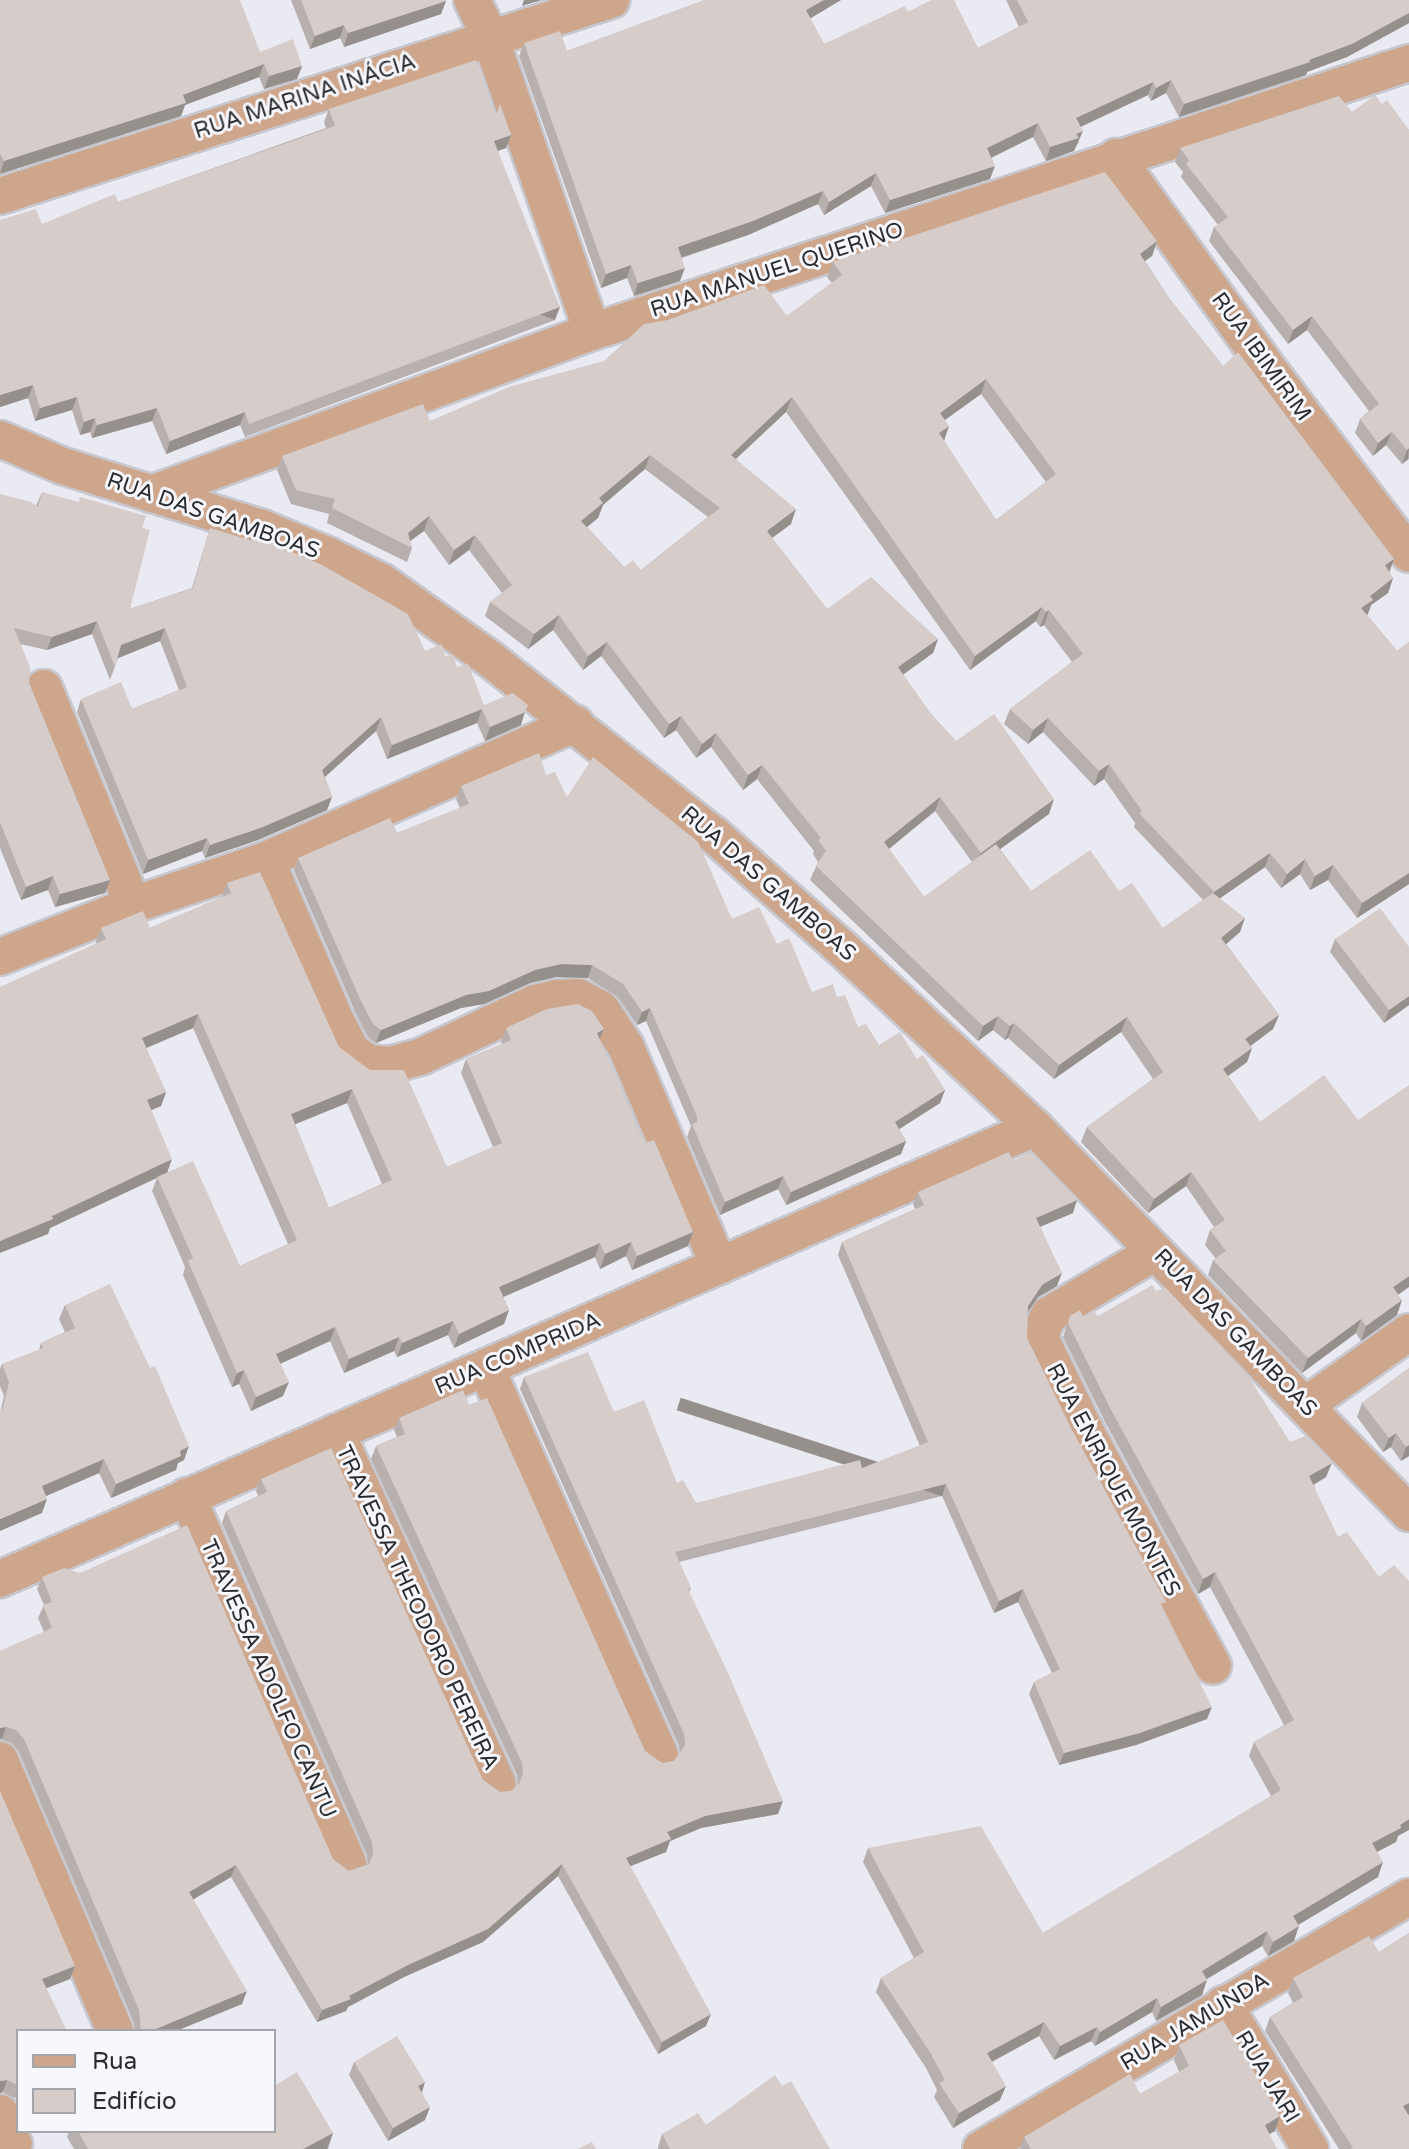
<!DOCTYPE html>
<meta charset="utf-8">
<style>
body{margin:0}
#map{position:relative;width:1409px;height:2149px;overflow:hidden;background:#e9eaf2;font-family:"Varela Round",sans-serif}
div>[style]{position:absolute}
.roads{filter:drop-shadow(2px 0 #c7c8cf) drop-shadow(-2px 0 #c7c8cf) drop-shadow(0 2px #c7c8cf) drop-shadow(0 -2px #c7c8cf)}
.street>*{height:36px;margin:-18px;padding:0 18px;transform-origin:18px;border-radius:18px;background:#cea68c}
.wall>*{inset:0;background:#b8b0ae}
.shaded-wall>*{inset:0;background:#96908d;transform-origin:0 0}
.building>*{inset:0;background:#d6cdca}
span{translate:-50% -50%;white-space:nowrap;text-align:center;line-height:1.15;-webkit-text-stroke:6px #f6f8fe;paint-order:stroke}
.street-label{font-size:22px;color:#2b2c2f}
.legend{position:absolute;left:16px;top:2029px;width:260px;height:104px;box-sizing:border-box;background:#f6f8fe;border:2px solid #a5a6ab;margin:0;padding:10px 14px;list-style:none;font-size:24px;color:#2b2c2f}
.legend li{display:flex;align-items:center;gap:16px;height:40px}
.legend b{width:40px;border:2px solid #a5a6ab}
</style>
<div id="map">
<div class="roads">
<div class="street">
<i style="left:472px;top:0;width:41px;rotate:64.1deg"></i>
<i style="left:490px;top:37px;width:312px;rotate:70.9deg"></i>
<i style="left:1116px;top:157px;width:267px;rotate:54.3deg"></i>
<i style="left:1272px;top:374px;width:226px;rotate:52.7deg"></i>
<i style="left:0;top:196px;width:642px;rotate:-17.79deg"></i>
<i style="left:0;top:439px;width:69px;rotate:23.2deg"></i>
<i style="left:63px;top:466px;width:208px;rotate:17.3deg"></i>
<i style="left:262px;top:528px;width:70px;rotate:22.6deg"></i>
<i style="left:327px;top:555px;width:61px;rotate:26.1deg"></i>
<i style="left:382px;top:582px;width:133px;rotate:35.5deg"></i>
<i style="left:490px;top:659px;width:285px;rotate:38.2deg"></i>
<i style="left:714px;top:835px;width:172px;rotate:41.5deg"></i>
<i style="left:843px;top:949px;width:262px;rotate:43deg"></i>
<i style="left:1035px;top:1128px;width:537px;rotate:45.83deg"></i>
<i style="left:151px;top:494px;width:470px;rotate:-20.2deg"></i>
<i style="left:592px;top:332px;width:860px;rotate:-18.22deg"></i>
<i style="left:44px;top:688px;width:235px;rotate:67.7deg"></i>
<i style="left:266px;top:860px;width:178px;rotate:66.5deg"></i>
<i style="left:337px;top:1023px;width:32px;rotate:62deg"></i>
<i style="left:352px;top:1051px;width:20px;rotate:37deg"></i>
<i style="left:368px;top:1063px;width:22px;rotate:5deg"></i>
<i style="left:390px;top:1065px;width:31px;rotate:-15deg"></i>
<i style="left:420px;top:1057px;width:127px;rotate:-25.2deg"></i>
<i style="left:535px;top:1003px;width:23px;rotate:-13deg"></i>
<i style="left:557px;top:998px;width:21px;rotate:-3deg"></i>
<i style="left:578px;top:997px;width:26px;rotate:28deg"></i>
<i style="left:601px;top:1009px;width:45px;rotate:56.7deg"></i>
<i style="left:626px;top:1047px;width:238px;rotate:67deg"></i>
<i style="left:0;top:957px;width:143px;rotate:-21.4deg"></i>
<i style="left:133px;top:905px;width:140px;rotate:-18.7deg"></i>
<i style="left:266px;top:860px;width:338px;rotate:-23.8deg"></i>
<i style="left:1155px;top:1252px;width:123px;rotate:149.3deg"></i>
<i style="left:1049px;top:1315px;width:15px;rotate:118deg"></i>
<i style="left:1042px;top:1328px;width:14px;rotate:90deg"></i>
<i style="left:1042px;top:1342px;width:100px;rotate:63.9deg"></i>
<i style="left:1086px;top:1432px;width:266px;rotate:61.5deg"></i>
<i style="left:486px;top:1368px;width:424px;rotate:65.8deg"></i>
<i style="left:1306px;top:1405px;width:126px;rotate:-35.3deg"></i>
<i style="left:336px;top:1432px;width:387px;rotate:65.3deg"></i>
<i style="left:187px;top:1496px;width:401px;rotate:66.3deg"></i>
<i style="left:0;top:1579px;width:1129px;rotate:-23.55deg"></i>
<i style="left:0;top:1760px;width:294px;rotate:67deg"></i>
<i style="left:1224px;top:2004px;width:169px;rotate:59.3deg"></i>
<i style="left:0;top:2113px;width:34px;rotate:66deg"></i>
<i style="left:981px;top:2149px;width:497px;rotate:-30.5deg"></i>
</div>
</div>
<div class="wall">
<i style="clip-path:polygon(0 0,260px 52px,302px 66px,297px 79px,264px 89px,259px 77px,185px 105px,181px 116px,0 174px)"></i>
<i style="clip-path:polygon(291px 0,446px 0,446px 1px,441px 14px,344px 47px,340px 38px,310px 49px)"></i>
<i style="clip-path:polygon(705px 0,841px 0,810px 18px,824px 44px,908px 12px,978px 48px,1019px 27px,1006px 0,1409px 0,1409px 23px,1347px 57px,1307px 72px,1306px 75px,1179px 117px,1166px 93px,1151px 101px,1148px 95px,1081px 127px,1078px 144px,1076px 145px,1074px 151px,1046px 161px,1033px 137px,991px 157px,990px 179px,885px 213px,871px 186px,824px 215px,818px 204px,748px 235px,682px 258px,680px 281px,634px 296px,627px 278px,601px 288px,519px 56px,524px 43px,567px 51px)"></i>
<i style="clip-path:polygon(1382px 104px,1409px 130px,1409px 459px,1402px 464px,1386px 445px,1373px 456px,1355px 433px,1360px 419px,1369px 411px,1307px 330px,1288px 344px,1209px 241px,1214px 227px,1218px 225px,1181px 177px,1183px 172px,1175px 162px,1180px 148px,1352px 112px)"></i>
<i style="clip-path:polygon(329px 109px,496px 116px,511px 135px,506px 148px,498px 151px,555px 320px,245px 437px,240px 425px,166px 454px,152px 421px,92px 438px,90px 432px,80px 435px,72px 410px,35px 421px,28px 398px,0 407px,0 220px,42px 224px,118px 202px,326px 128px,324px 122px)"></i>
<i style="clip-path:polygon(evenodd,1157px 241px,1152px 256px,1145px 261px,1169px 298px,1223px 366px,1394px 559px,1389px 572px,1393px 578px,1388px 593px,1371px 605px,1367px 615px,1397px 651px,1409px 642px,1409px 884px,1357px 918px,1328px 880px,1310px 890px,1300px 874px,1281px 888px,1265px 867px,1220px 898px,1240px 932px,1226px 944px,1279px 1015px,1273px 1029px,1250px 1046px,1252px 1048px,1247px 1062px,1228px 1076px,1260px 1122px,1398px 1294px,1397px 1315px,1361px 1341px,1356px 1333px,1302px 1373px,1208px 1275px,1213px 1260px,1216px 1259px,1205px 1245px,1210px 1230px,1214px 1227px,1186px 1186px,1148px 1213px,1081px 1142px,1087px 1127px,1153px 1079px,1121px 1032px,1054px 1079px,1008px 1038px,1005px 1040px,993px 1030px,978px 1041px,810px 880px,818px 862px,813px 854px,814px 851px,757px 779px,743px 790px,711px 747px,696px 758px,676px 730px,664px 738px,601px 656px,583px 670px,553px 630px,528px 649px,485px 616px,490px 602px,502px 593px,469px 550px,449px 565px,424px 531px,410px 541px,412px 548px,407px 562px,327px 523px,329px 514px,291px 504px,277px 470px,282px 456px,430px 421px,787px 316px,832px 283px,827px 277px,833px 262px,1157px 241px,981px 394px,1046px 482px,996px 520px,944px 441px,945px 420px,981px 394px,1157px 241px,786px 412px,970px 670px,1036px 621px,1040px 627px,1044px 625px,1072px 662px,1010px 709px,1004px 724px,1028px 744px,1043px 732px,1094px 786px,1104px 779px,1135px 823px,1134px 827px,1203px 900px,1163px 928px,1119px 891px,1031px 891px,1000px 849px,1049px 814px,956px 741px,931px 714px,903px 675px,933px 653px,938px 639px,827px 609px,772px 538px,791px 524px,736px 459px,786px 412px,1157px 241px,645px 469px,708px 517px,641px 570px,624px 567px,587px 527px,598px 518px,603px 505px,645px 469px,1157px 241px,935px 811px,972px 862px,924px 897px,889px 849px,935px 811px)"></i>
<i style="clip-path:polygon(42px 492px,142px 528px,130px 609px,192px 588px,210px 528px,250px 540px,252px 535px,425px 651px,445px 656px,457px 667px,484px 705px,521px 725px,485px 741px,477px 723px,387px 759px,376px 731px,325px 777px,332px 797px,327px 810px,258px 840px,205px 858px,202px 851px,143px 874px,77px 712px,81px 699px,132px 709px,179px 690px,160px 641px,118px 658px,110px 680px,92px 634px,47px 650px,20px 644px,29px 683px,110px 880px,105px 893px,55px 907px,48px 890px,21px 900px,0 848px,0 494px,36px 506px)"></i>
<i style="clip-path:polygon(546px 775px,567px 797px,732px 919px,777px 944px,812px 992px,837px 997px,858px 1027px,879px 1045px,917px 1059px,945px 1090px,940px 1103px,899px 1129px,906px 1141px,901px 1154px,786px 1205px,778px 1189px,720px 1215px,687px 1137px,691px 1126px,646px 1021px,637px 1025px,618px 997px,588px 978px,556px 977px,530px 983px,484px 1004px,461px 1008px,376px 1043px,368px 1037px,356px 1014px,294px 871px,298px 858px,397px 833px,460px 808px,456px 799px,461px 786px)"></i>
<i style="clip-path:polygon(evenodd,227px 883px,339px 1047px,447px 1167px,493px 1147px,461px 1073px,466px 1059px,502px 1044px,501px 1042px,506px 1028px,600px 1040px,643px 1139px,693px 1232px,688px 1246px,632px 1270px,626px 1256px,600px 1269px,595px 1257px,503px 1297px,509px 1310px,504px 1324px,454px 1348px,448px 1335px,397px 1357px,394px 1351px,344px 1373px,330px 1341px,280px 1364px,283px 1396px,251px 1411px,239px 1384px,232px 1387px,183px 1275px,185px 1267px,152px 1191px,157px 1178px,50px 1228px,48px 1234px,96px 942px,101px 928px,150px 928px,222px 897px,227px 883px,193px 1028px,288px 1244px,240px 1266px,168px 1173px,151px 1110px,161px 1106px,166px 1092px,146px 1048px,193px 1028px,227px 883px,347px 1103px,382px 1184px,329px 1208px,295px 1124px,347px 1103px)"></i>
<i style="clip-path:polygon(1335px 939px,1409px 1005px,1384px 1023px,1330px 952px)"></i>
<i style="clip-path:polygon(1013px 1161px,1073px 1213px,1040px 1227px,1057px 1286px,1038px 1297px,1028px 1312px,1027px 1338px,1072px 1430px,1163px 1609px,1207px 1719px,1136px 1745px,1059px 1765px,1029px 1694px,1034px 1682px,1052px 1673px,1018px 1602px,994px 1613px,942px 1496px,679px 1562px,691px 1588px,689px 1592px,778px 1814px,701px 1828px,670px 1841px,666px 1852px,630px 1866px,706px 2026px,658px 2054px,558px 1876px,483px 1942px,404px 1977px,348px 2007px,346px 2011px,317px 2022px,231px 1877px,193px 1899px,242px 2004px,176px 2031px,135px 2031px,134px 2023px,19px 1752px,12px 1743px,0 1739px,0 1651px,44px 1632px,38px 1618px,44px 1605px,37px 1589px,42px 1577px,333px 1859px,349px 1871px,368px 1864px,367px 1855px,222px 1523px,226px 1511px,258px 1496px,256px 1491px,261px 1479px,483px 1780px,500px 1792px,511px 1791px,518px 1785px,517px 1775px,371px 1459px,376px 1446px,397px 1437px,394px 1430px,399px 1418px,469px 1405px,645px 1751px,662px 1763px,674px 1761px,680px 1753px,679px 1746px,520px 1389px,524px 1377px,614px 1412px,677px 1483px,696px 1503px,862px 1468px,920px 1446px,838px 1255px,842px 1242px,915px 1209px,913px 1204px,918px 1192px)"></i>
<i style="clip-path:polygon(1156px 1291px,1290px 1442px,1326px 1477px,1314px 1485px,1398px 1836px,1396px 1842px,1377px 1852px,1378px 1877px,1298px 1925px,1294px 1941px,1268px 1956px,1262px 1946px,1206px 1979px,1202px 1995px,1156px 2021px,1152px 2012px,1095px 2046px,1091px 2041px,1054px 2060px,1039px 2036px,992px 2062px,1000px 2100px,953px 2128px,934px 2097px,937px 2090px,926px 2068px,876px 1992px,881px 1978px,914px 1958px,863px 1862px,868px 1848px,1043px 1933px,1271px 1796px,1249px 1756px,1254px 1742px,1284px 1725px,1210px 1587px,1198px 1594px,1105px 1422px,1063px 1337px,1070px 1316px,1083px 1317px,1098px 1316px)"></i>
<i style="clip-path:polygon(65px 1305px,184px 1460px,178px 1463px,176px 1470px,111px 1498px,99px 1473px,46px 1496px,42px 1513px,1px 1409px,4px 1396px,0 1386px,0 1369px,2px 1364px,39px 1350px,41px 1343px,65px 1332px,59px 1319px)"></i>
<i style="clip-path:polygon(1409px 1368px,1409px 1456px,1401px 1461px,1391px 1447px,1383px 1452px,1357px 1417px,1362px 1403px)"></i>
<i style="clip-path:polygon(0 1791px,70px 1979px,46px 1988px,18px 2031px,18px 2097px,14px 2098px,3px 2092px,0 2093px)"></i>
<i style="clip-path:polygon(1409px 1933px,1409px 2149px,1339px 2149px,1265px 2031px,1270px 2017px,1293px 2003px,1288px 1993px,1293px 1978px,1379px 1952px)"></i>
<i style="clip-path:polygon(1179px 2045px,1275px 2131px,1269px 2134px,1277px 2149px,1020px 2149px,1024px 2137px,1140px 2094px,1179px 2072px,1174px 2060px)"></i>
<i style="clip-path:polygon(354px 2062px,422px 2093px,425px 2120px,388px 2141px,349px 2075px)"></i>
<i style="clip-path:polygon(782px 2086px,830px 2149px,658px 2149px,658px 2147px,662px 2134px,706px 2125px)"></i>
<i style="clip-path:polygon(69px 2131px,78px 2131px,333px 2133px,328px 2149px,74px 2149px,67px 2137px)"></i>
</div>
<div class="shaded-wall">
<i style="clip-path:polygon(524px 0,542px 0,522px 6px)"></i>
<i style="clip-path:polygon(824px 0,841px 0,801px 24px,806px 10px)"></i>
<i style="clip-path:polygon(446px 1px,441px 14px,344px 47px,348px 33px)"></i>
<i style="clip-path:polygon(1409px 13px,1409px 23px,1347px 57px,1307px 72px,1306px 75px,1179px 117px,1184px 104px,1309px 60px)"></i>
<i style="clip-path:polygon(344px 25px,340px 38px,310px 49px,315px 36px)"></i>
<i style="clip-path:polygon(264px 64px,259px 77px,185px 105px,181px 116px,0 174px,4px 161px)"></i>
<i style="clip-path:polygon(302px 66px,297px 79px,264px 89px,269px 76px)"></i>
<i style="clip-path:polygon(1171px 80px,1166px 93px,1151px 101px,1156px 88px)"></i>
<i style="clip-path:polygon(1153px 82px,1148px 95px,1071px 131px,1076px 118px)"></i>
<i style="clip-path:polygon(1038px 123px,1033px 137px,983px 162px,987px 148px)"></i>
<i style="clip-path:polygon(1083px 131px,1074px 151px,1046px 161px,1050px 147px)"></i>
<i style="clip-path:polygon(511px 135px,506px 148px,489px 154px,494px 141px)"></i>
<i style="clip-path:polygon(995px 166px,990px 179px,885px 213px,890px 200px)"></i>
<i style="clip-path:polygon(876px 173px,871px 186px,824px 215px,829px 202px)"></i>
<i style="clip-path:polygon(823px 191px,818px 204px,748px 235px,673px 260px,678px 247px)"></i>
<i style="clip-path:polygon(1157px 241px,1152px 256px,1135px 268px,1140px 254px)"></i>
<i style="clip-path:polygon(631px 265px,627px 278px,601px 288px,606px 274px)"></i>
<i style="clip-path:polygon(685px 268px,680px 281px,634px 296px,638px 283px)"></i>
<i style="left:560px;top:307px;width:14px;height:332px;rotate:111deg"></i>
<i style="clip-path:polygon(1312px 316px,1307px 330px,1288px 344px,1293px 330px)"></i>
<i style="clip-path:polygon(986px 379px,981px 394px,935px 427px,940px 413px)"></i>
<i style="clip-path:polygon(33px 385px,28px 398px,0 407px,0 395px)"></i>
<i style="clip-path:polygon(77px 397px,72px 410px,35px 421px,40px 408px)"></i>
<i style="clip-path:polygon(792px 397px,786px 412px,725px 469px,731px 455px)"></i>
<i style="clip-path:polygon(157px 408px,152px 421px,92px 438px,97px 425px)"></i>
<i style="clip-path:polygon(245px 412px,240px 425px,166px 454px,170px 441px)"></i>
<i style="clip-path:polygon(95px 418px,90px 432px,80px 435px,84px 422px)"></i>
<i style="clip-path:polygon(949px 426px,944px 441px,939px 433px)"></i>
<i style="clip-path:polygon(1392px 432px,1386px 445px,1373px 456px,1378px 443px)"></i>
<i style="clip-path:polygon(1409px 448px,1408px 459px,1402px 464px,1407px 450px)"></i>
<i style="clip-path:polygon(650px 455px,645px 469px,603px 505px,598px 518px,576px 536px,581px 521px,599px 498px)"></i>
<i style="clip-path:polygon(796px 509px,791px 524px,762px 545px,767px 531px)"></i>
<i style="clip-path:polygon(429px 516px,424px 531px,406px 544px,408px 533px)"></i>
<i style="clip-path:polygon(475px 535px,469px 550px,449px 565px,454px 550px)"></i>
<i style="clip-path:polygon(1394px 559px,1389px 573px,1385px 565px)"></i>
<i style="clip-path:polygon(1393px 578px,1388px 593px,1371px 605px,1368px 614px,1356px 623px,1361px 608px,1370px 596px)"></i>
<i style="clip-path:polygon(1042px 607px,1036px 621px,970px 670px,975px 656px)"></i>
<i style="clip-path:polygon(1049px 610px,1044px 625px,1040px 627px,1046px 612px)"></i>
<i style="clip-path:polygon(559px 615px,553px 630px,528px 649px,534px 634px)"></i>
<i style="clip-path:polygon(97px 621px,92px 634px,47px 650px,52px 637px)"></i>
<i style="clip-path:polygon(165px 628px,160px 641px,116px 659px,121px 645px)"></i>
<i style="clip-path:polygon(938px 639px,933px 653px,892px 682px,898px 667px)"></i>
<i style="clip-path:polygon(607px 642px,601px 656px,583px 670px,588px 656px)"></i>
<i style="clip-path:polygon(482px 709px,477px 723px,387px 759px,392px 745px)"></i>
<i style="clip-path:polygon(525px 712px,521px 725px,485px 741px,490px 727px)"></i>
<i style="clip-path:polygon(681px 716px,676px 730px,664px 738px,669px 724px)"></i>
<i style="clip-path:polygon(381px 717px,376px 731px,318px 783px,322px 770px)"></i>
<i style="clip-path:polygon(1048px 718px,1043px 732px,1028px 744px,1033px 730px)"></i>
<i style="clip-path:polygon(716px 733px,711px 747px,696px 758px,702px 744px)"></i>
<i style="clip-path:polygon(1109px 764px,1104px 779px,1094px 786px,1099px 771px)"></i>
<i style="clip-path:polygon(762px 765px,757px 779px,743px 790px,748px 775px)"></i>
<i style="clip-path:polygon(332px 797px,327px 810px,258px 840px,205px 858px,210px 845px)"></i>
<i style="clip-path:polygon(940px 797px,935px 811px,879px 857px,884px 842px)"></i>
<i style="clip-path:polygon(1054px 799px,1049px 814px,975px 867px,981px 853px)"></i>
<i style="clip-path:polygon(207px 838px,202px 851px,143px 874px,148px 860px)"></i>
<i style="clip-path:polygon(1270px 853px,1265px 867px,1209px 906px,1214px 892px)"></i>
<i style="clip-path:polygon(1305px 859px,1300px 874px,1281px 888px,1287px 874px)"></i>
<i style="clip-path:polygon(1333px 865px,1328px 880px,1310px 890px,1315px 876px)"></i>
<i style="clip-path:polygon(1409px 873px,1409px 884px,1357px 918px,1362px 903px)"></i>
<i style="clip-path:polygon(53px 876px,48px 890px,21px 900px,26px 887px)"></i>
<i style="clip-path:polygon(110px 880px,105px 893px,55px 907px,60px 894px)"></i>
<i style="clip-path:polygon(1245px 918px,1240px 932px,1216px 953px,1221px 938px)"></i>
<i style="clip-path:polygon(561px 964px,592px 965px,588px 978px,556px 977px,530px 983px,484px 1004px,461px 1008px,376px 1043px,381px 1030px,466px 995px,535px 970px)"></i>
<i style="clip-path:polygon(1409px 996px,1409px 1005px,1384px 1023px,1389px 1010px)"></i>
<i style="clip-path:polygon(650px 1008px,646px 1021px,637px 1025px,642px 1012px)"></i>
<i style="clip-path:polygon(198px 1014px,193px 1028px,137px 1052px,142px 1038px)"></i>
<i style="clip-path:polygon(1279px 1015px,1273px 1029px,1240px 1054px,1245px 1039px)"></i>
<i style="clip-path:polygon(998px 1016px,993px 1030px,978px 1041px,983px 1026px)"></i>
<i style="clip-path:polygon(1127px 1017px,1121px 1032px,1054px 1079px,1059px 1065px)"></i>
<i style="clip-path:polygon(1014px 1023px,1008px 1038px,1005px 1040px,1010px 1026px)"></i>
<i style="clip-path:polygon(604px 1029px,598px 1043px,597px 1033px)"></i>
<i style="clip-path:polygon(1252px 1048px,1247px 1062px,1218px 1083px,1223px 1069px)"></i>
<i style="clip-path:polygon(352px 1089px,347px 1103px,286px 1128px,291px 1114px)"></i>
<i style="clip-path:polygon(945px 1090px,940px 1103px,890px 1135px,895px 1122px)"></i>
<i style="clip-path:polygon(166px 1092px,161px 1106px,142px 1114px,147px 1100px)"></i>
<i style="clip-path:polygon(906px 1141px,901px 1154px,786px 1205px,791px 1192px)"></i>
<i style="clip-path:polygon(172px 1159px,167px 1173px,50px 1228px,48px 1234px,0 1253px,0 1241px)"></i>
<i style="clip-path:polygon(1191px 1172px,1186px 1186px,1148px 1213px,1154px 1199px)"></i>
<i style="clip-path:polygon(783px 1176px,778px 1189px,720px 1215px,725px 1202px)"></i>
<i style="clip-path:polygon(1077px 1200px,1073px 1213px,1032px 1230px,1036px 1218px)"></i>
<i style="clip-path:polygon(693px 1232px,688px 1246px,632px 1270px,637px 1256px)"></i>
<i style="clip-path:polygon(631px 1242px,626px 1256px,600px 1269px,605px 1254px)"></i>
<i style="clip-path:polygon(600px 1243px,595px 1257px,494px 1301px,499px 1287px)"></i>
<i style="clip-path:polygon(1062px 1273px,1057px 1286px,1038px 1297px,1024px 1318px,1028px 1306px,1042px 1285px)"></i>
<i style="clip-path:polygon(1409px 1276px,1409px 1287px,1388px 1302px,1393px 1287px)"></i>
<i style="clip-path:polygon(1402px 1300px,1397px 1315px,1361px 1341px,1366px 1326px)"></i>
<i style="clip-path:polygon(509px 1310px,504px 1324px,454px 1348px,459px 1334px)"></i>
<i style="clip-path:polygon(1361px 1319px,1356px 1333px,1302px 1373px,1308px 1358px)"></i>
<i style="clip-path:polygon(453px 1321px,448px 1335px,397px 1357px,402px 1343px)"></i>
<i style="clip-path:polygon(335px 1327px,330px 1341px,271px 1368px,276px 1354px)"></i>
<i style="clip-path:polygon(399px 1337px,394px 1351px,344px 1373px,349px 1359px)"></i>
<i style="clip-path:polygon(244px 1370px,239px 1384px,232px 1387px,237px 1373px)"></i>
<i style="clip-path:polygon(289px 1382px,283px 1396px,251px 1411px,256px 1397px)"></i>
<i style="clip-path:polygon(1396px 1433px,1391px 1447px,1383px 1452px,1389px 1438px)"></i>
<i style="clip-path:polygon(1409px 1445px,1409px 1456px,1401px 1461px,1406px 1447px)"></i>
<i style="clip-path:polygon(189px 1446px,184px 1460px,178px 1463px,176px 1470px,111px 1498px,116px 1484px)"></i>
<i style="clip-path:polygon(104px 1459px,99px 1473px,37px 1500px,42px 1486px)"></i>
<i style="clip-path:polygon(1332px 1463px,1326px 1477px,1304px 1490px,1309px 1476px)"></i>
<i style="left:946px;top:1484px;width:13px;height:279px;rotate:108deg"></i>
<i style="clip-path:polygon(47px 1499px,42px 1513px,0 1531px,0 1519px)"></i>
<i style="clip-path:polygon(1215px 1572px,1210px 1587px,1198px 1594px,1203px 1579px)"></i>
<i style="clip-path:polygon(1023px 1589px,1018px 1602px,994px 1613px,999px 1601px)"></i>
<i style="clip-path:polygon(1212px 1707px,1207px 1719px,1136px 1745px,1059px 1765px,1064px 1753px)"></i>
<i style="clip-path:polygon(6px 1727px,2px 1739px,0 1739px,0 1728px)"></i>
<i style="clip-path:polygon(783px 1801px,778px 1814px,701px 1828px,670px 1841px,666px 1852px,621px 1870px,626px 1858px,667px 1832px,705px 1816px)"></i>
<i style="clip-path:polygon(1409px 1819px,1409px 1830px,1398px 1836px,1396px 1842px,1367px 1857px,1372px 1843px)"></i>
<i style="clip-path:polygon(1383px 1862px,1378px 1877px,1288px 1931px,1293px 1916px)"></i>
<i style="clip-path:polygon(562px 1864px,558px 1876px,483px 1942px,404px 1977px,348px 2007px,346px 2011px,317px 2022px,322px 2010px,349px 1996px)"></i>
<i style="clip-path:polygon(236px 1865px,231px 1877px,184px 1905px,189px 1892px)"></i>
<i style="clip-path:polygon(1299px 1926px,1294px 1941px,1268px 1956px,1273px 1942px)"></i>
<i style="clip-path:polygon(1267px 1931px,1262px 1946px,1197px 1985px,1202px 1971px)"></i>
<i style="clip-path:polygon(75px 1966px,70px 1979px,37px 1992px,42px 1979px)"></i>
<i style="clip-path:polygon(1207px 1980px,1202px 1995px,1156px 2021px,1161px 2007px)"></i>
<i style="clip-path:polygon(247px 1991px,242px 2004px,176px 2031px,151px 2031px)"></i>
<i style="clip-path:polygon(1157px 1998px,1152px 2012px,1095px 2046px,1100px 2032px)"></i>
<i style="clip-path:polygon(711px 2014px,706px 2026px,658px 2054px,662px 2042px)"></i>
<i style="clip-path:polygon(1044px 2022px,1039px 2036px,982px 2067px,987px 2053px)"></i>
<i style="clip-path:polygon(1097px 2027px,1091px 2041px,1054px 2060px,1060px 2046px)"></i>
<i style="clip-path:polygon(7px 2080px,3px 2092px,0 2093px,0 2081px)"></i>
<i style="clip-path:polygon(425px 2082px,421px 2096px,418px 2086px)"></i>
<i style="clip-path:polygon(1006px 2086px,1000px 2100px,953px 2128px,959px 2113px)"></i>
<i style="clip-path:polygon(1409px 2103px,1409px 2114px,1398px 2121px,1403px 2106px)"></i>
<i style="clip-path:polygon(430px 2107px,425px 2120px,388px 2141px,393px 2128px)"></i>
<i style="clip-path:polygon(1280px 2116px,1275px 2131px,1259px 2140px,1265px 2125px)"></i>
<i style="clip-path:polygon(333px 2133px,327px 2149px,303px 2149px)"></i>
</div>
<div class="building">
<i style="clip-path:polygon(0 0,240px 0,260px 52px,293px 39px,302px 66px,269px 76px,264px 64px,183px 95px,186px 103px,4px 161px,0 154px)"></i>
<i style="clip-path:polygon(301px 0,446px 0,446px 1px,348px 33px,344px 25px,315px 36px)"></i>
<i style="clip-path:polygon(705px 0,824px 0,806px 10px,824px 44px,905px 6px,908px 12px,931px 0,954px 0,978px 48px,1028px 22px,1017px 0,1409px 0,1409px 13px,1352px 44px,1309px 60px,1310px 62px,1184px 104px,1171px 80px,1156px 88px,1153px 82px,1076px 118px,1083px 131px,1076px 134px,1079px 138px,1050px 147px,1038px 123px,987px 148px,995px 166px,890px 200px,876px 173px,829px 202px,823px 191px,753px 221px,678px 247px,685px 268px,638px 283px,631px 265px,606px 274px,524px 43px,560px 31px,567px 51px)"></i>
<i style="clip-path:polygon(476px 60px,496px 116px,500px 104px,511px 135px,494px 141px,560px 307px,249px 424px,245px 412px,170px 441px,157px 408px,97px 425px,95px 418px,84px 422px,77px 397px,40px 408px,33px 385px,0 395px,0 220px,36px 209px,42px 224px,115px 194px,118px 202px,335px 126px,329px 109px)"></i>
<i style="clip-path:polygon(1375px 95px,1382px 104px,1387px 100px,1409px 130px,1409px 448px,1407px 450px,1392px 432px,1378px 443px,1360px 419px,1379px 404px,1312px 316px,1293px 330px,1214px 227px,1228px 217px,1186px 164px,1189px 160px,1180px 148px,1339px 96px,1352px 112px)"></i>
<i style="clip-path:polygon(evenodd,1105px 172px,1157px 241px,1140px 254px,1169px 298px,1223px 366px,1238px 352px,1394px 559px,1385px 565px,1393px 578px,1370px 596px,1373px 600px,1361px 608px,1397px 651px,1409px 642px,1409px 873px,1362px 903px,1333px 865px,1315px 876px,1305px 859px,1287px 874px,1270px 853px,1214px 892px,1139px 813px,1142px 811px,1109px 764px,1099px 771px,1048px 718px,1033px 730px,1010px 709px,1083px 654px,1049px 610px,1046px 612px,1042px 607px,975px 656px,792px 397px,731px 455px,796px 509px,767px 531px,827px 609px,871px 577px,938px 639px,898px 667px,931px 714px,956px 741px,994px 714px,1054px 799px,981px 853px,940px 797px,884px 842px,924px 897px,996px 844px,1031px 891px,1090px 850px,1119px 891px,1132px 883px,1163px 928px,1213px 893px,1245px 918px,1221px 938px,1279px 1015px,1245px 1039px,1252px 1048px,1223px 1069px,1260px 1122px,1324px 1075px,1358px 1120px,1409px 1085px,1409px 1276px,1393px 1287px,1402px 1300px,1366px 1326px,1361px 1319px,1308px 1358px,1213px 1260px,1226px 1251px,1210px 1230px,1225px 1220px,1191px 1172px,1154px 1199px,1087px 1127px,1163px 1072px,1127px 1017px,1059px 1065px,1014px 1023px,1010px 1026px,998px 1016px,983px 1026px,816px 866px,826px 851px,818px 840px,821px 838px,762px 765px,748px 775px,716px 733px,702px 744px,681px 716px,669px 724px,607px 642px,588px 656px,559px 615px,534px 634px,490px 602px,512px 585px,475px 535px,454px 550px,429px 516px,408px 533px,412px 548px,332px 508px,335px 499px,296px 490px,282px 456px,423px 404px,430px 421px,509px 387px,604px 361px,644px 324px,668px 320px,764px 285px,787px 316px,842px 275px,833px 262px,1105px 172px,986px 379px,1056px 474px,996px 520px,939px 433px,949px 426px,940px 413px,986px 379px,1105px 172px,650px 455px,720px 508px,641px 570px,633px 560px,624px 567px,581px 521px,603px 503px,599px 498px,650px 455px)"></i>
<i style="clip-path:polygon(42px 492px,79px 502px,80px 497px,146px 516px,142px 528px,150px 530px,130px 609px,193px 588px,210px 528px,253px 541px,252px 535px,322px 565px,408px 614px,425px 651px,442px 644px,445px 656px,453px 655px,457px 667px,468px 664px,484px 705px,513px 693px,528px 705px,525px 712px,490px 727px,482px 709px,392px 745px,381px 717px,322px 770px,332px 797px,263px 827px,210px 845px,207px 838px,148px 860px,81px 699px,121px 682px,132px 709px,187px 687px,165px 628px,121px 645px,115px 667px,97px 621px,52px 637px,14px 628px,30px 667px,29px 683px,110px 880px,60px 894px,53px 876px,26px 887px,0 822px,0 494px,31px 502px,38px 507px)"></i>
<i style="clip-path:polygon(539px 753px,546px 775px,555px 772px,567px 797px,593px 757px,698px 842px,732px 919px,759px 907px,777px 944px,789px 938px,812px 992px,833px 984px,837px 997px,845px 995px,858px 1027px,866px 1024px,879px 1045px,900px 1032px,917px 1059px,923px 1055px,945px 1090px,895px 1122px,906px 1141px,791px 1192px,783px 1176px,725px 1202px,692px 1124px,697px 1122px,697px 1116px,650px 1008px,642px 1012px,623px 984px,592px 965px,561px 964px,535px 970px,489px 991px,466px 995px,381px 1030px,373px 1024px,361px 1001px,298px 858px,390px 818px,397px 833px,469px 804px,461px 786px)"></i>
<i style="clip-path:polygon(evenodd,260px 872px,339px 1047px,370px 1070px,404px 1070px,447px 1167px,502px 1143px,466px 1059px,511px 1040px,506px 1028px,547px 1009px,578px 1004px,592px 1011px,604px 1029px,597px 1033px,643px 1139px,646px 1143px,654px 1140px,693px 1232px,637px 1256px,631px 1242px,605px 1254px,600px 1243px,499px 1287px,509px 1310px,459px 1334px,453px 1321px,402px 1343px,399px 1337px,349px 1359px,335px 1327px,276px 1354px,289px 1382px,256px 1397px,244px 1370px,237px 1373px,188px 1261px,193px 1258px,157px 1177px,193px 1161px,240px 1266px,297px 1240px,198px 1014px,142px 1038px,166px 1092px,147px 1100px,172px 1159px,52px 1216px,53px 1219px,0 1241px,0 987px,106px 939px,101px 928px,143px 911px,150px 928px,231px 893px,227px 883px,260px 872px,352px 1089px,392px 1180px,329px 1208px,291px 1114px,352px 1089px)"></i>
<i style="clip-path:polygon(1380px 908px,1409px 947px,1409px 996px,1389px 1010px,1335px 939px)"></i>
<i style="clip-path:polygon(1009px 1152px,1013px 1161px,1030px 1152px,1077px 1200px,1036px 1218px,1062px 1273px,1042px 1285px,1028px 1306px,1027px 1338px,1072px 1430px,1166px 1602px,1161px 1604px,1212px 1707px,1140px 1733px,1064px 1753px,1034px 1682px,1060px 1669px,1023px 1589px,999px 1601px,946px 1484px,675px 1552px,691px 1588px,688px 1589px,728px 1673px,783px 1801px,705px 1816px,667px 1832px,671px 1839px,626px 1858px,711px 2014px,662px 2042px,562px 1864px,488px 1929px,408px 1965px,349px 1996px,351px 1999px,322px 2010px,236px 1865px,189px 1892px,247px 1991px,151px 2031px,141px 2031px,139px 2010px,24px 1739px,16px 1730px,6px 1727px,0 1728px,0 1651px,52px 1628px,43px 1605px,52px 1602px,42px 1577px,64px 1568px,80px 1573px,187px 1525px,333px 1859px,349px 1871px,369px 1864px,373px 1854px,372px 1842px,226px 1511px,267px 1492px,261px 1479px,331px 1448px,483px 1780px,500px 1792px,511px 1791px,519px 1784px,523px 1774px,522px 1763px,376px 1446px,405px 1434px,399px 1418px,463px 1390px,469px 1405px,487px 1398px,645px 1751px,662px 1763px,674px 1761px,685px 1745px,684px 1734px,524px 1377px,588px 1352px,614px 1412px,644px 1400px,677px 1483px,683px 1480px,696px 1503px,860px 1460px,862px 1468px,928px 1442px,842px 1242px,924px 1205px,918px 1192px)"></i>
<i style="clip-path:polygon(110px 1284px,150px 1368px,155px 1366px,189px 1446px,180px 1451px,181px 1456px,116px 1484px,104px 1459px,42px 1486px,47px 1499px,0 1519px,0 1410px,3px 1408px,9px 1382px,2px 1364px,43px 1348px,41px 1343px,75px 1328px,65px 1305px)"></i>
<i style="clip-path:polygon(1152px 1285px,1156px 1291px,1166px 1288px,1248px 1376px,1290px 1442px,1306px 1436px,1332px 1463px,1309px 1476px,1338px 1537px,1347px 1532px,1379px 1577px,1394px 1565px,1409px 1581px,1409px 1819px,1400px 1824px,1401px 1828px,1372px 1843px,1383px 1862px,1293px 1916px,1299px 1926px,1273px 1942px,1267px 1931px,1202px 1971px,1207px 1980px,1161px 2007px,1157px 1998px,1100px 2032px,1097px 2027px,1060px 2046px,1044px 2022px,987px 2053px,1006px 2086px,959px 2113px,939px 2083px,945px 2080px,931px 2054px,881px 1978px,924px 1952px,868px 1848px,981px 1826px,1043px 1933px,1281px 1790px,1254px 1742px,1294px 1720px,1215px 1572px,1203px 1579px,1110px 1408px,1068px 1323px,1070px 1316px,1080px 1310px,1083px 1317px,1095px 1312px,1098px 1316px)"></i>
<i style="clip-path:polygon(1409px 1368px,1409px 1445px,1406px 1447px,1396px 1433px,1389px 1438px,1362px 1403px)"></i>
<i style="clip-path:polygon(0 1791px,75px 1966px,42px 1979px,67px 2031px,18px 2031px,18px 2085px,7px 2080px,0 2081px)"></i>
<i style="clip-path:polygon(1409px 1933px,1409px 2103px,1403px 2106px,1409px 2116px,1409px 2149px,1350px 2149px,1353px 2148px,1270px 2017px,1303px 1997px,1293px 1978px,1369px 1936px,1379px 1952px)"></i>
<i style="clip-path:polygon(1223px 2020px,1280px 2116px,1265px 2125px,1277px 2149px,1031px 2149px,1024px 2137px,1130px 2074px,1140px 2094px,1189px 2066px,1179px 2045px)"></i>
<i style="clip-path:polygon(397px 2036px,425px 2082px,418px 2086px,430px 2107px,393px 2128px,354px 2062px)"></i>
<i style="clip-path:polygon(297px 2072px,333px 2133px,303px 2149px,88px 2149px,78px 2131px,274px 2131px,274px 2086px)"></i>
<i style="clip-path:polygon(775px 2075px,782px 2086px,791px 2081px,830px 2149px,670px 2149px,662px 2134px,698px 2113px,706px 2125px)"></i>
<i style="clip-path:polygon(592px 2142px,596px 2149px,577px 2149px)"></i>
</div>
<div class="street-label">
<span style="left:305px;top:97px;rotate:-18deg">RUA MARINA INÁCIA</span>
<span style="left:777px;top:270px;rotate:-18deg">RUA MANUEL QUERINO</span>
<span style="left:1261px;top:357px;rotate:54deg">RUA IBIMIRIM</span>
<span style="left:213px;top:516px;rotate:19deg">RUA DAS GAMBOAS</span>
<span style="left:768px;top:884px;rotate:41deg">RUA DAS GAMBOAS</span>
<span style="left:1235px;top:1333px;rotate:46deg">RUA DAS GAMBOAS</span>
<span style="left:518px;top:1354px;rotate:-23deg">RUA COMPRIDA</span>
<span style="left:1113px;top:1480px;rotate:62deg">RUA ENRIQUE MONTES</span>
<span style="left:417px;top:1608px;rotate:65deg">TRAVESSA THEODORO PEREIRA</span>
<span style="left:268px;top:1679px;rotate:66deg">TRAVESSA ADOLFO CANTU</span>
<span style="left:1195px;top:2022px;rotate:-31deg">RUA JAMUNDA</span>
<span style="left:1267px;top:2077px;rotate:59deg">RUA JARI</span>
</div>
<ul class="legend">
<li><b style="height:10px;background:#cea68c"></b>Rua</li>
<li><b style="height:22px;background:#d6cdca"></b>Edifício</li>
</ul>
</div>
